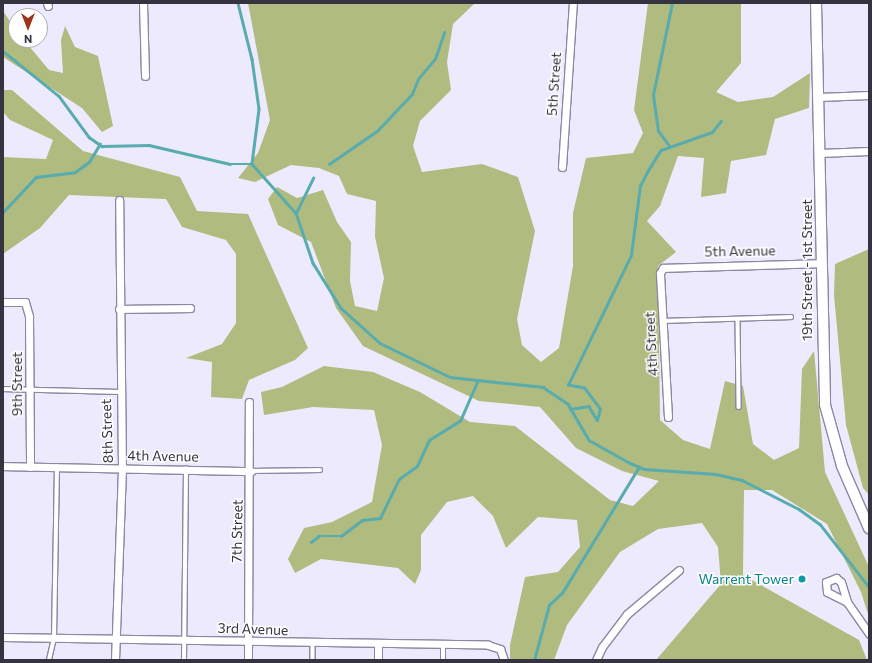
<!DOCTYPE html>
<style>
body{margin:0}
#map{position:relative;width:872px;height:663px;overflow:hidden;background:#eeeafe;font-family:Commissioner,sans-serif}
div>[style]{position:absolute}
.forest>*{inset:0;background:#b0bb7f}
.stream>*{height:2.5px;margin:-1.25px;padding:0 1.25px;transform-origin:1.25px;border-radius:1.25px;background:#58acae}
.roads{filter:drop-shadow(1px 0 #8d86a4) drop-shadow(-1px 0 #8d86a4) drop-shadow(0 1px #8d86a4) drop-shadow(0 -1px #8d86a4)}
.service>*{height:3.5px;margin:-1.75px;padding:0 1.75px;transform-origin:1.75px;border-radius:1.75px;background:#fff}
.minor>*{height:7px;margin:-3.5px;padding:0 3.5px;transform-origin:3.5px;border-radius:3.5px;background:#fff}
.secondary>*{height:10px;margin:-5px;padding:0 5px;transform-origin:5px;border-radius:5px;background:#fff}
.dots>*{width:11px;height:11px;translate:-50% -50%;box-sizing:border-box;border:2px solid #fff;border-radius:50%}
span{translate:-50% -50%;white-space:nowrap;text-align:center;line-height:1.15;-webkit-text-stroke:3px #fff;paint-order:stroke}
.street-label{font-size:14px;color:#363340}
.culture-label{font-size:14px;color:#0d838f}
.right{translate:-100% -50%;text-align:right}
.frame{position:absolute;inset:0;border:4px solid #363340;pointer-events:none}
.north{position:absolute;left:8px;top:8px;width:40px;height:40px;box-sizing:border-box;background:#fff;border:1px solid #afadb3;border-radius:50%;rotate:180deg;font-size:11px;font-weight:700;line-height:16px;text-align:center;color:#363340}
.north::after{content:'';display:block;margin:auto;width:14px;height:18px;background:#9c331e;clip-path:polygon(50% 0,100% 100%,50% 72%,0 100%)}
</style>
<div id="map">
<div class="forest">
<i style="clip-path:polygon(248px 3px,475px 3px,453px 24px,447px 62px,451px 90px,420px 121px,413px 146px,422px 172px,482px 164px,518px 177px,535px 231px,517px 319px,522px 345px,541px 362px,559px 348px,573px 266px,573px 213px,586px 158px,633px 153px,643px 133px,634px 110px,648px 3px,741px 3px,741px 63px,716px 92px,738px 102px,773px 97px,810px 73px,809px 108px,775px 119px,766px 155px,731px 161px,726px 193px,701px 197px,704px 158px,678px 156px,660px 206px,647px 221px,676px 252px,658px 266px,660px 420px,683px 440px,710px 449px,725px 381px,743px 386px,753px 444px,774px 460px,799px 448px,802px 369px,814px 351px,825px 472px,869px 567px,869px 617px,861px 592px,827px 524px,772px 490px,744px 490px,743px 575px,859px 640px,867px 660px,656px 660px,721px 584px,718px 547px,702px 523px,658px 529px,620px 552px,567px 625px,554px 660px,510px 660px,510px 645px,525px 577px,558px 572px,580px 547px,577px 520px,538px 517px,506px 548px,493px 516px,473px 496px,447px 502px,421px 535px,421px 570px,415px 584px,398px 568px,321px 559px,295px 573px,288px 559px,304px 528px,332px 522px,372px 502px,382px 445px,374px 410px,313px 407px,264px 415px,261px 392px,282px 387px,324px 366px,373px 372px,420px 392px,470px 422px,515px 426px,610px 500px,633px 506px,659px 481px,622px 471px,576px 448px,540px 407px,479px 401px,363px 346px,336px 308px,311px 242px,278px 225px,268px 199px,277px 187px,297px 198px,323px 190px,337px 222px,351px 242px,350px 281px,355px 306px,377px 311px,384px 278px,375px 237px,376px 201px,347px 194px,339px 176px,319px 168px,291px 165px,255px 182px,238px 178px,258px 153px,270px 120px)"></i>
<i style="clip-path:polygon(3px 11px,16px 30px,16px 40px,24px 40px,49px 70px,63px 73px,61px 40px,65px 26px,75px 47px,98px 56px,113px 126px,102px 132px,82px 108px,3px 57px)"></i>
<i style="clip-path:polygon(3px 90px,12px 90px,83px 151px,180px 177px,197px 211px,248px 214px,308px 348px,295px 360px,249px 380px,242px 399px,211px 397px,212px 362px,186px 358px,222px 344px,236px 323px,236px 254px,226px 240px,182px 227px,166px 199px,69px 195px,40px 228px,3px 254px,3px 157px,46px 159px,53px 140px,10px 120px,3px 112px)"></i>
<i style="clip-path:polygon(869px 249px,869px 495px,863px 488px,846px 425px,834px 295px,835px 264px)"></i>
</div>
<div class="stream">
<i style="left:238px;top:3px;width:58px;rotate:76deg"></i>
<i style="left:252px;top:59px;width:50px;rotate:82deg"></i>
<i style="left:259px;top:109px;width:55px;rotate:97.3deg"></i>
<i style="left:252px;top:164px;width:66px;rotate:48.1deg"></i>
<i style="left:296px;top:213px;width:53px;rotate:71.2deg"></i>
<i style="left:313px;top:263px;width:53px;rotate:58.1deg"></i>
<i style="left:341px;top:308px;width:52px;rotate:41.9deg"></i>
<i style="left:380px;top:343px;width:78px;rotate:25.9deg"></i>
<i style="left:450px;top:377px;width:94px;rotate:6.1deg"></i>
<i style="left:543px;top:387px;width:30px;rotate:34deg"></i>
<i style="left:568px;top:404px;width:42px;rotate:59.7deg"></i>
<i style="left:589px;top:440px;width:47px;rotate:29.3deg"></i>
<i style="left:630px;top:463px;width:15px;rotate:23deg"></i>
<i style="left:644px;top:469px;width:72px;rotate:4deg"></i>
<i style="left:716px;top:474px;width:27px;rotate:13deg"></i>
<i style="left:742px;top:480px;width:64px;rotate:27deg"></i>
<i style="left:799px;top:509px;width:26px;rotate:36deg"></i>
<i style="left:820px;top:524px;width:80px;rotate:52.1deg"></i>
<i style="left:3px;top:51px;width:72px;rotate:38.8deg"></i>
<i style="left:59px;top:96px;width:51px;rotate:53.8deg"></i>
<i style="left:89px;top:137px;width:16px;rotate:35deg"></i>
<i style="left:102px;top:146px;width:47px;rotate:-1.2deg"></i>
<i style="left:149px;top:145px;width:83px;rotate:13.2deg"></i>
<i style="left:230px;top:164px;width:22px"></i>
<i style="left:670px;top:147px;width:20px;rotate:-127deg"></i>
<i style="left:658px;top:131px;width:36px;rotate:-98deg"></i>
<i style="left:653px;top:95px;width:94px;rotate:-78.3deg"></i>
<i style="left:329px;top:164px;width:58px;rotate:-34.5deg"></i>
<i style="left:377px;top:131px;width:51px;rotate:-46.6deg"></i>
<i style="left:412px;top:94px;width:16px;rotate:-68deg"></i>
<i style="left:418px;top:79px;width:26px;rotate:-50deg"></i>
<i style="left:435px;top:59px;width:28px;rotate:-71deg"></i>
<i style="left:3px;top:212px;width:48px;rotate:-46.7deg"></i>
<i style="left:36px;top:177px;width:39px;rotate:-7deg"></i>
<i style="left:75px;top:172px;width:17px;rotate:-36deg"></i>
<i style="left:89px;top:162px;width:21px;rotate:-59deg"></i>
<i style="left:296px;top:213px;width:39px;rotate:-64deg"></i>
<i style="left:570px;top:409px;width:19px;rotate:-9deg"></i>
<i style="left:589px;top:406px;width:16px;rotate:60deg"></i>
<i style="left:597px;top:420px;width:11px;rotate:-75deg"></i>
<i style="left:600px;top:409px;width:26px;rotate:-127deg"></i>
<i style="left:584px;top:388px;width:16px;rotate:-169deg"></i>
<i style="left:568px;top:385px;width:144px;rotate:-64.1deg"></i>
<i style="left:631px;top:255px;width:70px;rotate:-82.6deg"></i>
<i style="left:640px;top:186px;width:16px;rotate:-63deg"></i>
<i style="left:647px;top:172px;width:26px;rotate:-58deg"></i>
<i style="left:661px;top:150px;width:54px;rotate:-19.4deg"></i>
<i style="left:712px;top:132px;width:14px;rotate:-51deg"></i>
<i style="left:311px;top:542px;width:10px;rotate:-37deg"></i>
<i style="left:319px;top:536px;width:22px"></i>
<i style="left:341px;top:536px;width:26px;rotate:-37deg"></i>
<i style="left:362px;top:520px;width:18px;rotate:-6deg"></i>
<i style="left:380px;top:518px;width:43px;rotate:-64deg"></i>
<i style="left:399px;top:479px;width:22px;rotate:-36deg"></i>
<i style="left:417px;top:466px;width:29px;rotate:-65deg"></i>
<i style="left:429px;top:440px;width:36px;rotate:-32deg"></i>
<i style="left:460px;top:421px;width:43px;rotate:-66.4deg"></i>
<i style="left:534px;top:660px;width:57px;rotate:-74.7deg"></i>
<i style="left:549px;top:605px;width:18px;rotate:-43deg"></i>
<i style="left:562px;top:593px;width:148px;rotate:-58.6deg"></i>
</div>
<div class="roads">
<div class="service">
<i style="left:738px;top:319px;width:88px;rotate:89.3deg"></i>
<i style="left:663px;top:321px;width:128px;rotate:-1.8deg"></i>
<i style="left:3px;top:389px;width:116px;rotate:1.5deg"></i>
<i style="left:251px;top:471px;width:69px;rotate:-0.8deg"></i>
<i style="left:313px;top:644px;width:16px;rotate:90deg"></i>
<i style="left:49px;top:660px;width:23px;rotate:-77deg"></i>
<i style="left:54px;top:638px;width:171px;rotate:-89deg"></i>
<i style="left:184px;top:660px;width:191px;rotate:-89.4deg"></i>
<i style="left:443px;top:660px;width:15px;rotate:-90deg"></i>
</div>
<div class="minor">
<i style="left:47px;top:3px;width:3px;rotate:72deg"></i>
<i style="left:143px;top:3px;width:73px;rotate:88.4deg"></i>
<i style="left:819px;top:97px;width:50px;rotate:-2.3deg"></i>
<i style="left:820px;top:153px;width:49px;rotate:-2.3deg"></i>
<i style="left:562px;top:167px;width:164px;rotate:-86.2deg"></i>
<i style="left:3px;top:302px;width:22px"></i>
<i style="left:25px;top:302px;width:15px;rotate:74deg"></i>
<i style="left:29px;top:316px;width:151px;rotate:89.6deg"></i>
<i style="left:119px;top:309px;width:71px;rotate:-0.8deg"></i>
<i style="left:668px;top:417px;width:144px;rotate:-93.2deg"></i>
<i style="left:660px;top:273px;width:6px;rotate:-59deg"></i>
<i style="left:663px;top:268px;width:159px;rotate:-1.8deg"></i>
<i style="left:3px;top:466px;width:248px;rotate:1.2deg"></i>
<i style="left:847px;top:602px;width:22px;rotate:-153deg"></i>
<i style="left:827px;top:592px;width:10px;rotate:-96deg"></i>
<i style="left:826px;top:582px;width:11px;rotate:-22deg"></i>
<i style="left:836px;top:578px;width:6px;rotate:39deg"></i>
<i style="left:841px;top:582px;width:21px;rotate:73deg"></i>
<i style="left:847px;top:602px;width:39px;rotate:55deg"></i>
<i style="left:3px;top:637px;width:485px;rotate:0.9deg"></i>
<i style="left:488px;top:645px;width:13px;rotate:18deg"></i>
<i style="left:500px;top:649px;width:12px;rotate:70deg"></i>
<i style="left:115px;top:660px;width:192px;rotate:-87.9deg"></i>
<i style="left:122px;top:468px;width:268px;rotate:-90.6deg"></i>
<i style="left:248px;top:660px;width:258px;rotate:-89.8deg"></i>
<i style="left:378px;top:660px;width:15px;rotate:-90deg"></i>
<i style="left:596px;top:660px;width:14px;rotate:-65deg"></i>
<i style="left:602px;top:647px;width:41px;rotate:-52.9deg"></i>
<i style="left:627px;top:614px;width:68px;rotate:-40.2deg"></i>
</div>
<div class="secondary">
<i style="left:816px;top:3px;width:402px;rotate:88.7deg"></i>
<i style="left:825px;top:405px;width:63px;rotate:74.4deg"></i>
<i style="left:842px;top:466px;width:68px;rotate:66.5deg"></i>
</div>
</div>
<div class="dots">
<i style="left:802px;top:579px;background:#0f9aa8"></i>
</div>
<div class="street-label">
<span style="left:554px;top:84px;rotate:-86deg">5th Street</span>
<span style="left:740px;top:251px;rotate:-1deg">5th Avenue</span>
<span style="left:807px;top:270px;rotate:-90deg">19th Street - 1st Street</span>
<span style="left:651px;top:344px;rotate:-93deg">4th Street</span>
<span style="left:17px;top:384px;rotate:-90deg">9th Street</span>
<span style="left:107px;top:431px;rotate:-92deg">8th Street</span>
<span style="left:163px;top:456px;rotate:1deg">4th Avenue</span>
<span style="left:237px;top:531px;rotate:-89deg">7th Street</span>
<span style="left:253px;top:629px;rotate:2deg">3rd Avenue</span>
</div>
<div class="culture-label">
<span class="right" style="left:794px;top:579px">Warrent Tower</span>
</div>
<div class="frame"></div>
<div class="north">N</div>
</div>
